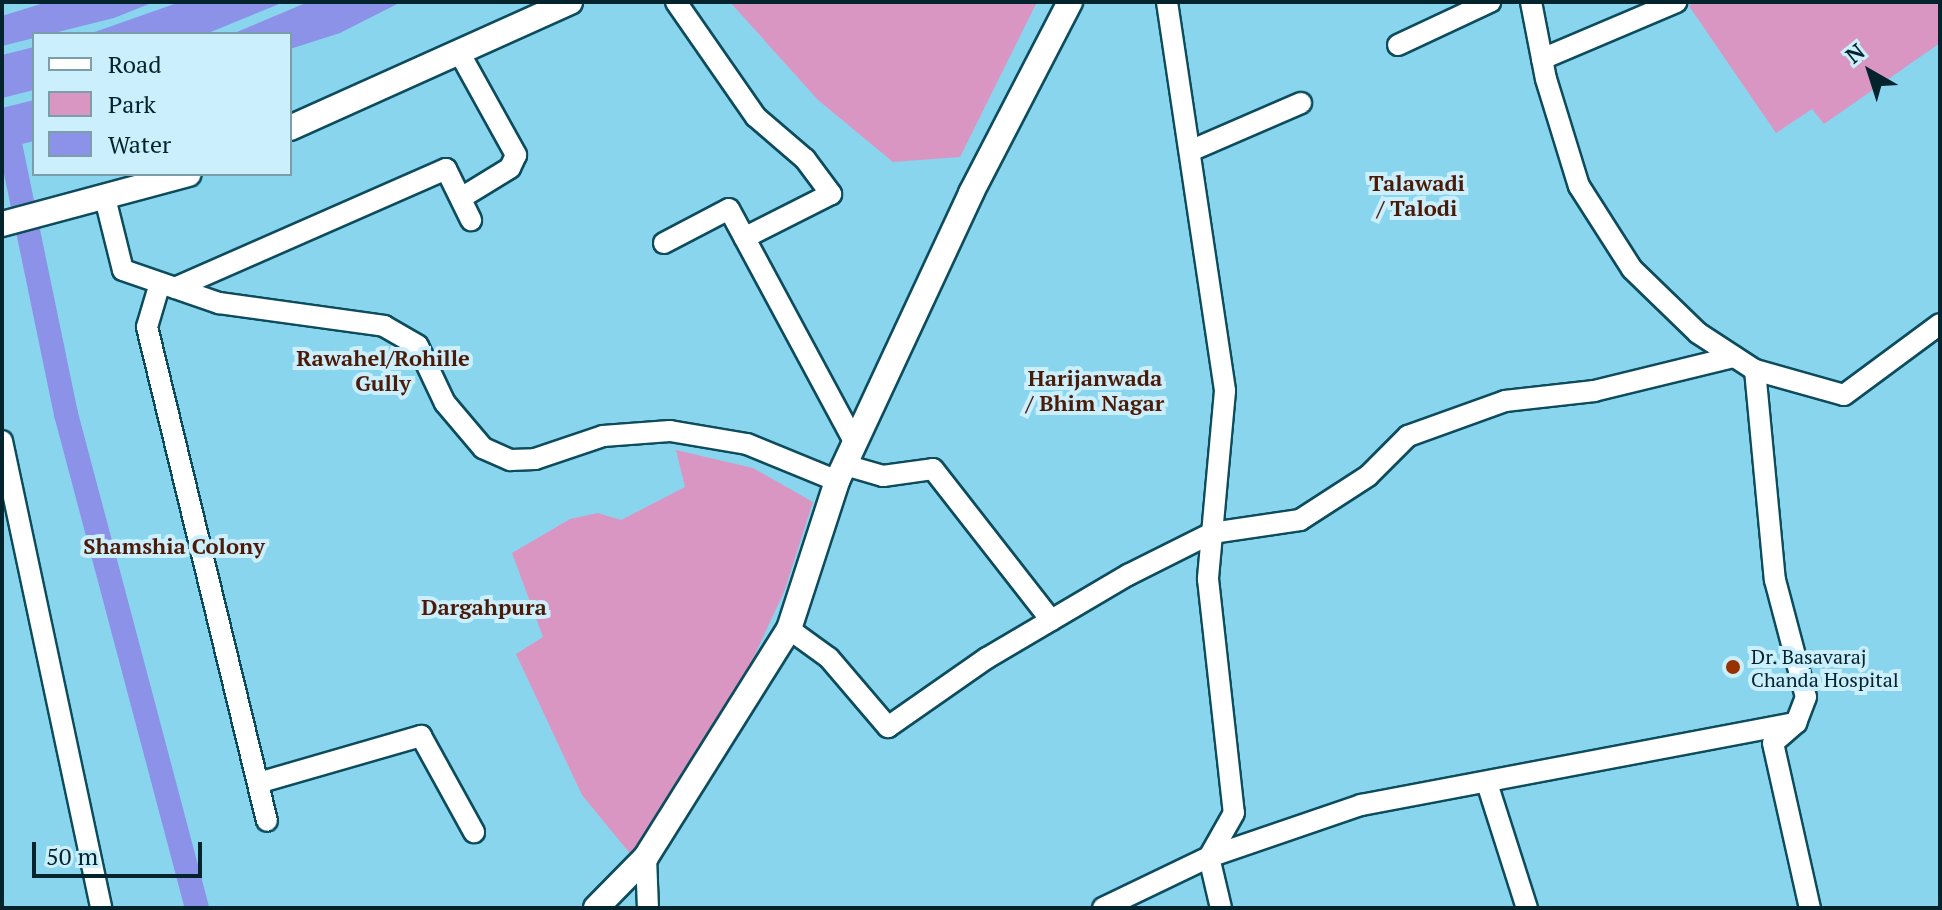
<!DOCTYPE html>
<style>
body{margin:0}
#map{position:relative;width:1942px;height:910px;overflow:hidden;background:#89d5ed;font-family:"PT Serif",serif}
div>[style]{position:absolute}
.green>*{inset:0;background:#da96c3}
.water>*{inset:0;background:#8d92e9}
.canal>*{height:24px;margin:-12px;padding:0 12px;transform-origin:12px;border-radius:12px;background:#8d92e9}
.roads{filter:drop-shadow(2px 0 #0d4c5d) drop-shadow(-2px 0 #0d4c5d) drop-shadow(0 2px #0d4c5d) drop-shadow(0 -2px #0d4c5d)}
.minor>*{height:20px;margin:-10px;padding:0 10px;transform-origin:10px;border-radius:10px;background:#fff}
.tertiary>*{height:24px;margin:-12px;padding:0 12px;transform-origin:12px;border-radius:12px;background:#fff}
.dots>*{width:22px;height:22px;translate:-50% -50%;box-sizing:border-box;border:4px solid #cbeffc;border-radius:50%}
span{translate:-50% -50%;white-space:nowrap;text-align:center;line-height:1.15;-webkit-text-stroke:8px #cbeffc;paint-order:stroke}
.poi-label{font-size:20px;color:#03242d}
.left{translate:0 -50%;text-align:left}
.neighbourhood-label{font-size:22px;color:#4c1b08;font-weight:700}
.frame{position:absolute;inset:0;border:4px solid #03242d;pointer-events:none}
.legend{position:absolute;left:32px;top:32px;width:260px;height:144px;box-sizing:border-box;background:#cbeffc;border:2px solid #7b9ea9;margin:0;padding:10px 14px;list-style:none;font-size:24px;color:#03242d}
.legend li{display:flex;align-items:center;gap:16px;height:40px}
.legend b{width:40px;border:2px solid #7b9ea9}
.north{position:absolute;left:1830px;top:32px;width:80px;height:80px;-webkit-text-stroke:6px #cbeffc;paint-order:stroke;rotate:321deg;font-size:22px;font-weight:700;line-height:32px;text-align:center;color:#03242d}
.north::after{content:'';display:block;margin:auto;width:28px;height:36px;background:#03242d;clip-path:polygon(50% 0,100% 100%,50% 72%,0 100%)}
.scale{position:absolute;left:32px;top:842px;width:170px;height:36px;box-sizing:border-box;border:4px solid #03242d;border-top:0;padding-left:10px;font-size:24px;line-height:28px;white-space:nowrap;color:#03242d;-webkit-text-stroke:6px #cbeffc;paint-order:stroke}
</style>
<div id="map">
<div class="green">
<i style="clip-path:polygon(730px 2px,1037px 2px,960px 157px,893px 162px,818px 100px)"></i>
<i style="clip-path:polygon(1694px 2px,1940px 2px,1940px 43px,1824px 124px,1812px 109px,1776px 133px,1689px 6px)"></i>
<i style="clip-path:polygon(676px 450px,753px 468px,813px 502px,784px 592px,738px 691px,632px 856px,582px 795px,516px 654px,543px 637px,512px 553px,570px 519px,598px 513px,621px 520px,685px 487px)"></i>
</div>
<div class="water">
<i style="clip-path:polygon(47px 2px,154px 2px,114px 18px,2px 46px,2px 16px)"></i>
<i style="clip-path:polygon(180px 2px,284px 2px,206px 34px,89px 34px)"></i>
<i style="clip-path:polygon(308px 2px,401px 2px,340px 33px,290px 49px,290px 34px,232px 34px)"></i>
<i style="clip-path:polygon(34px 47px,34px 90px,2px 98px,2px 55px)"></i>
<i style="clip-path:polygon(34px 100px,34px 141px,2px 149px,2px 108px)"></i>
</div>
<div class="canal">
<i style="left:8px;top:134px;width:286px;rotate:78.3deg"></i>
<i style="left:66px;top:414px;width:511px;rotate:75.15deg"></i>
</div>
<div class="roads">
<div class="minor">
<i style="left:676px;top:2px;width:140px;rotate:55.2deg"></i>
<i style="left:756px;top:117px;width:65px;rotate:40.6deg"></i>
<i style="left:805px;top:159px;width:44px;rotate:53.4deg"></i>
<i style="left:831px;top:194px;width:97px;rotate:153.2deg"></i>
<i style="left:1167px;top:2px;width:393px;rotate:81.5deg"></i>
<i style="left:1225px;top:391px;width:189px;rotate:95.2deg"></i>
<i style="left:1208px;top:579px;width:235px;rotate:83.7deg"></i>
<i style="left:1234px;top:813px;width:51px;rotate:119.6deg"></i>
<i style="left:1209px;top:857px;width:52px;rotate:76.8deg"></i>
<i style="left:1531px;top:2px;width:78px;rotate:79deg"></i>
<i style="left:1546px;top:79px;width:112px;rotate:72.9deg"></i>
<i style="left:1579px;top:186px;width:98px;rotate:57.4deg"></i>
<i style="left:1632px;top:269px;width:92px;rotate:44.1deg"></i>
<i style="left:1698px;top:333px;width:68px;rotate:33deg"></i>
<i style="left:1755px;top:370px;width:92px;rotate:15.7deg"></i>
<i style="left:1844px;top:395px;width:119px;rotate:-36.5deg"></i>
<i style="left:1398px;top:45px;width:102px;rotate:-25.1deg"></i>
<i style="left:459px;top:52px;width:118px;rotate:61deg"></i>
<i style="left:516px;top:155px;width:14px;rotate:115deg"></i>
<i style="left:510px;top:168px;width:57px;rotate:148.5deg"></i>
<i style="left:1542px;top:59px;width:146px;rotate:-23deg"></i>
<i style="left:1190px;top:151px;width:121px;rotate:-23.4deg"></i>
<i style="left:105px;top:198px;width:74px;rotate:76deg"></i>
<i style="left:123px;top:270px;width:102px;rotate:19deg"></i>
<i style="left:219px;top:303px;width:167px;rotate:7.9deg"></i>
<i style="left:384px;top:326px;width:39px;rotate:30deg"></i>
<i style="left:418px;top:346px;width:63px;rotate:64.7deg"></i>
<i style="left:445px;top:403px;width:59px;rotate:49.8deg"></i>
<i style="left:483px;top:448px;width:30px;rotate:24deg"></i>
<i style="left:510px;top:460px;width:25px;rotate:-2deg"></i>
<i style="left:535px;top:459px;width:72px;rotate:-18.7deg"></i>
<i style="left:603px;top:436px;width:67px;rotate:-4.3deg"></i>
<i style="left:670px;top:431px;width:78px;rotate:9.6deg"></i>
<i style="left:747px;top:444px;width:97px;rotate:22.3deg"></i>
<i style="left:664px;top:243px;width:73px;rotate:-27.6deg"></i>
<i style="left:729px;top:209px;width:266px;rotate:61.7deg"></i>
<i style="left:160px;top:283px;width:46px;rotate:106.5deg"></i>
<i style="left:147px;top:327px;width:508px;rotate:76.35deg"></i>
<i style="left:175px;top:288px;width:296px;rotate:-23.7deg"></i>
<i style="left:446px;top:169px;width:57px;rotate:63.9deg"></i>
<i style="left:1755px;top:370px;width:211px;rotate:84.6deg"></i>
<i style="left:1775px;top:580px;width:121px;rotate:75.2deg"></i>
<i style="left:1806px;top:697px;width:28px;rotate:111deg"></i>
<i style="left:1796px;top:723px;width:30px;rotate:139deg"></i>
<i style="left:1773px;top:743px;width:169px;rotate:77.4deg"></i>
<i style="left:2px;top:441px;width:477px;rotate:78deg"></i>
<i style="left:845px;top:465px;width:40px;rotate:16deg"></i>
<i style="left:883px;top:476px;width:50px;rotate:-8deg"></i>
<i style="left:933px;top:469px;width:192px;rotate:52deg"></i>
<i style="left:789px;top:629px;width:49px;rotate:35.9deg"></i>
<i style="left:829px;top:658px;width:91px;rotate:49.5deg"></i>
<i style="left:888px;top:727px;width:121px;rotate:-34.9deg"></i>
<i style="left:987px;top:658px;width:164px;rotate:-30.5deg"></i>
<i style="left:1128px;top:575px;width:94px;rotate:-26.6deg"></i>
<i style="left:1212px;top:533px;width:89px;rotate:-8.4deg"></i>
<i style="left:1300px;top:520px;width:81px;rotate:-32.9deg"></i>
<i style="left:1368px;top:476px;width:57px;rotate:-45deg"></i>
<i style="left:1408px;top:436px;width:103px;rotate:-19.8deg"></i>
<i style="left:1505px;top:401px;width:90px;rotate:-6.4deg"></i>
<i style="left:1594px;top:391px;width:144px;rotate:-13.7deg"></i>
<i style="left:258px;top:783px;width:170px;rotate:-16.1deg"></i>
<i style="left:421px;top:736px;width:110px;rotate:61.1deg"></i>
<i style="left:1487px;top:783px;width:131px;rotate:72.3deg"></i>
<i style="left:646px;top:857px;width:51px;rotate:87.8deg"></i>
<i style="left:1103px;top:908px;width:118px;rotate:-25.7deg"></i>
<i style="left:1209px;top:857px;width:161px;rotate:-18.9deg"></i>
<i style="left:1361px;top:805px;width:443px;rotate:-10.7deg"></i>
</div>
<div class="tertiary">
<i style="left:290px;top:128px;width:307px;rotate:-24.2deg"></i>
<i style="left:2px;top:224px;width:193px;rotate:-15deg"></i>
<i style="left:596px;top:908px;width:71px;rotate:-45.6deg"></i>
<i style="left:646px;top:857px;width:269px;rotate:-57.9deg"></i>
<i style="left:789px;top:629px;width:156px;rotate:-72deg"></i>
<i style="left:837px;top:481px;width:318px;rotate:-65deg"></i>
<i style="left:971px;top:193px;width:215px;rotate:-62.6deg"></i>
</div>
</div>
<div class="dots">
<i style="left:1733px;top:667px;background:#963100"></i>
</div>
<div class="poi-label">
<span class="left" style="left:1751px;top:668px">Dr. Basavaraj<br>Chanda Hospital</span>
</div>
<div class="neighbourhood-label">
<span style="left:1417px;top:195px">Talawadi<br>/ Talodi</span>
<span style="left:383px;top:370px">Rawahel/Rohille<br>Gully</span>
<span style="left:1095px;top:390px">Harijanwada<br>/ Bhim Nagar</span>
<span style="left:174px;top:546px">Shamshia Colony</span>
<span style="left:484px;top:607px">Dargahpura</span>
</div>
<div class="frame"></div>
<ul class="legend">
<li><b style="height:10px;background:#fff"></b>Road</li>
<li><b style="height:22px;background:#da96c3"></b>Park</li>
<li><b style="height:22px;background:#8d92e9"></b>Water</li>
</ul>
<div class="north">N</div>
<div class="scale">50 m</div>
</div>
